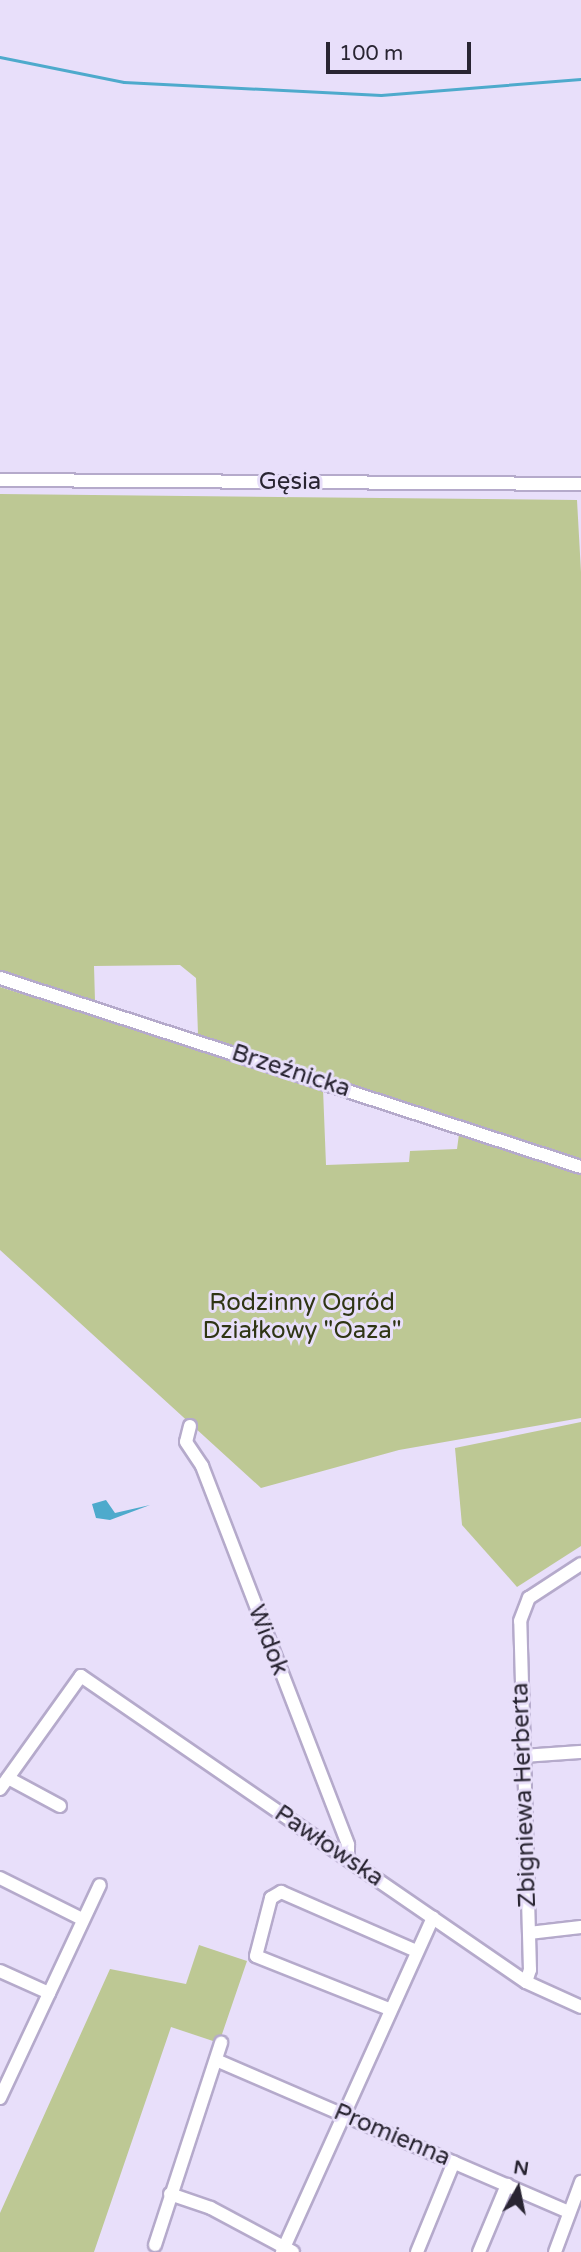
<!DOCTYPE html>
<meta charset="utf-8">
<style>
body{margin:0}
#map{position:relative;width:581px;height:2252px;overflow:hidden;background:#e8dffa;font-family:"Varela Round",sans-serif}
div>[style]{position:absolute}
.green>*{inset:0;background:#bdc894}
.water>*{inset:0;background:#4eaacc}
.stream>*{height:2.5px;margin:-1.25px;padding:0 1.25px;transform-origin:1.25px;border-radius:1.25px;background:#4eaacc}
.roads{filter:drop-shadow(2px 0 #b5aacb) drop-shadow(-2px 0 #b5aacb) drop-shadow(0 2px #b5aacb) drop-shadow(0 -2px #b5aacb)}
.minor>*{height:12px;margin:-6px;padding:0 6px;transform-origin:6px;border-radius:6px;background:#fff}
span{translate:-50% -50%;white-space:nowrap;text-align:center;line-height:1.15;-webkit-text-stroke:6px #e8dffa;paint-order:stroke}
.street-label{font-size:24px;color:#292532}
.park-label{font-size:24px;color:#2f3514}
.north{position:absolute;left:483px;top:2154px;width:70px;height:70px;-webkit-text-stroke:5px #e8dffa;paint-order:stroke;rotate:9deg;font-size:19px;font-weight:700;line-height:28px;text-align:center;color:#292532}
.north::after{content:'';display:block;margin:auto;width:24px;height:32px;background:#292532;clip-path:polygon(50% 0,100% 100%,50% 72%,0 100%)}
.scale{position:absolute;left:326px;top:42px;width:145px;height:32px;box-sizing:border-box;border:4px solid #292532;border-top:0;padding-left:9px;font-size:21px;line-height:24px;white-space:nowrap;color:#292532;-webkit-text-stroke:5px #e8dffa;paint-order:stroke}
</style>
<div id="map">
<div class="green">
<i style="clip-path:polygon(0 494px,577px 500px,581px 572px,581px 1161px,198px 1034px,196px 978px,180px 965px,94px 966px,95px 1001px,0 971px)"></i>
<i style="clip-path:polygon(0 987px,323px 1089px,326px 1165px,409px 1162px,410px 1151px,457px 1149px,459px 1134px,581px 1175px,581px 1418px,399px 1450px,261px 1488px,0 1250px)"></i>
<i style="clip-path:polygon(581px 1422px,581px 1546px,517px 1587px,462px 1525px,455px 1448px)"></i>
<i style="clip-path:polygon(199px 1945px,247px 1961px,219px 2043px,171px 2027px,94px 2252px,0 2252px,0 2213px,110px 1969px,186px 1984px)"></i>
</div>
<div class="water">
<i style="clip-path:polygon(106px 1500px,115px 1513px,150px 1505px,110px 1520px,96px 1518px,92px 1504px)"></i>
</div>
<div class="stream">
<i style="left:0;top:57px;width:126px;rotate:11.4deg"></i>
<i style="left:124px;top:82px;width:257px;rotate:2.9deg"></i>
<i style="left:381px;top:95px;width:201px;rotate:-4.6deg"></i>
</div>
<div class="roads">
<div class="minor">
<i style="left:0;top:480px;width:581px;rotate:0.39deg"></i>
<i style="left:0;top:978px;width:611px;rotate:18.02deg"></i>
<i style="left:190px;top:1426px;width:16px;rotate:104deg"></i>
<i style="left:186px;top:1442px;width:29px;rotate:56deg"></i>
<i style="left:202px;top:1466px;width:406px;rotate:68.9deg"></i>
<i style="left:348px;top:1845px;width:13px;rotate:90deg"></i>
<i style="left:522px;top:1756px;width:59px;rotate:-3.9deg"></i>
<i style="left:8px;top:1778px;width:59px;rotate:28.3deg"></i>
<i style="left:0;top:1789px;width:139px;rotate:-54.4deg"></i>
<i style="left:81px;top:1676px;width:540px;rotate:34.51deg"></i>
<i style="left:526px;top:1982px;width:60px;rotate:24.4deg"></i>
<i style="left:0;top:1878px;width:92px;rotate:26.6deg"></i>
<i style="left:529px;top:1933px;width:52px;rotate:-6.6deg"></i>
<i style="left:0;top:1971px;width:54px;rotate:24.2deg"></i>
<i style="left:526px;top:1982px;width:13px;rotate:-72deg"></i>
<i style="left:530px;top:1970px;width:349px;rotate:-91.6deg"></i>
<i style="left:520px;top:1621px;width:25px;rotate:-69deg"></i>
<i style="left:529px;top:1598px;width:62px;rotate:-33.2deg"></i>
<i style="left:389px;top:2009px;width:143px;rotate:-158.3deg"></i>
<i style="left:256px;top:1956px;width:60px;rotate:-75.5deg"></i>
<i style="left:271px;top:1898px;width:12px;rotate:-31deg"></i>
<i style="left:281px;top:1892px;width:147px;rotate:23.6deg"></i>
<i style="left:216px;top:2060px;width:384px;rotate:23.3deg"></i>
<i style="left:0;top:2098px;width:235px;rotate:-64.9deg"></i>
<i style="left:170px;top:2194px;width:43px;rotate:18.9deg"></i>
<i style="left:211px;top:2208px;width:93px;rotate:28.2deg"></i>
<i style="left:155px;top:2245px;width:213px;rotate:-71.9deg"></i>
<i style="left:282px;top:2252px;width:367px;rotate:-65.7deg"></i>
<i style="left:417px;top:2252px;width:97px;rotate:-67.7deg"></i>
<i style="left:479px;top:2252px;width:73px;rotate:-67.3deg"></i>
<i style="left:555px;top:2252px;width:75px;rotate:-69.6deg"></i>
</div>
</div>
<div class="street-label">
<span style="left:290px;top:482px">Gęsia</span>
<span style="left:291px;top:1071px;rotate:18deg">Brzeźnicka</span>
<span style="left:268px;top:1640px;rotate:69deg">Widok</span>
<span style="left:524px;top:1795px;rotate:-92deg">Zbigniewa Herberta</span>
<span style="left:329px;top:1846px;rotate:34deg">Pawłowska</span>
<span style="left:392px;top:2135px;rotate:23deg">Promienna</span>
</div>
<div class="park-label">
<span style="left:302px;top:1317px">Rodzinny Ogród<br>Działkowy "Oaza"</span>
</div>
<div class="north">N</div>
<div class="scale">100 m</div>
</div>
